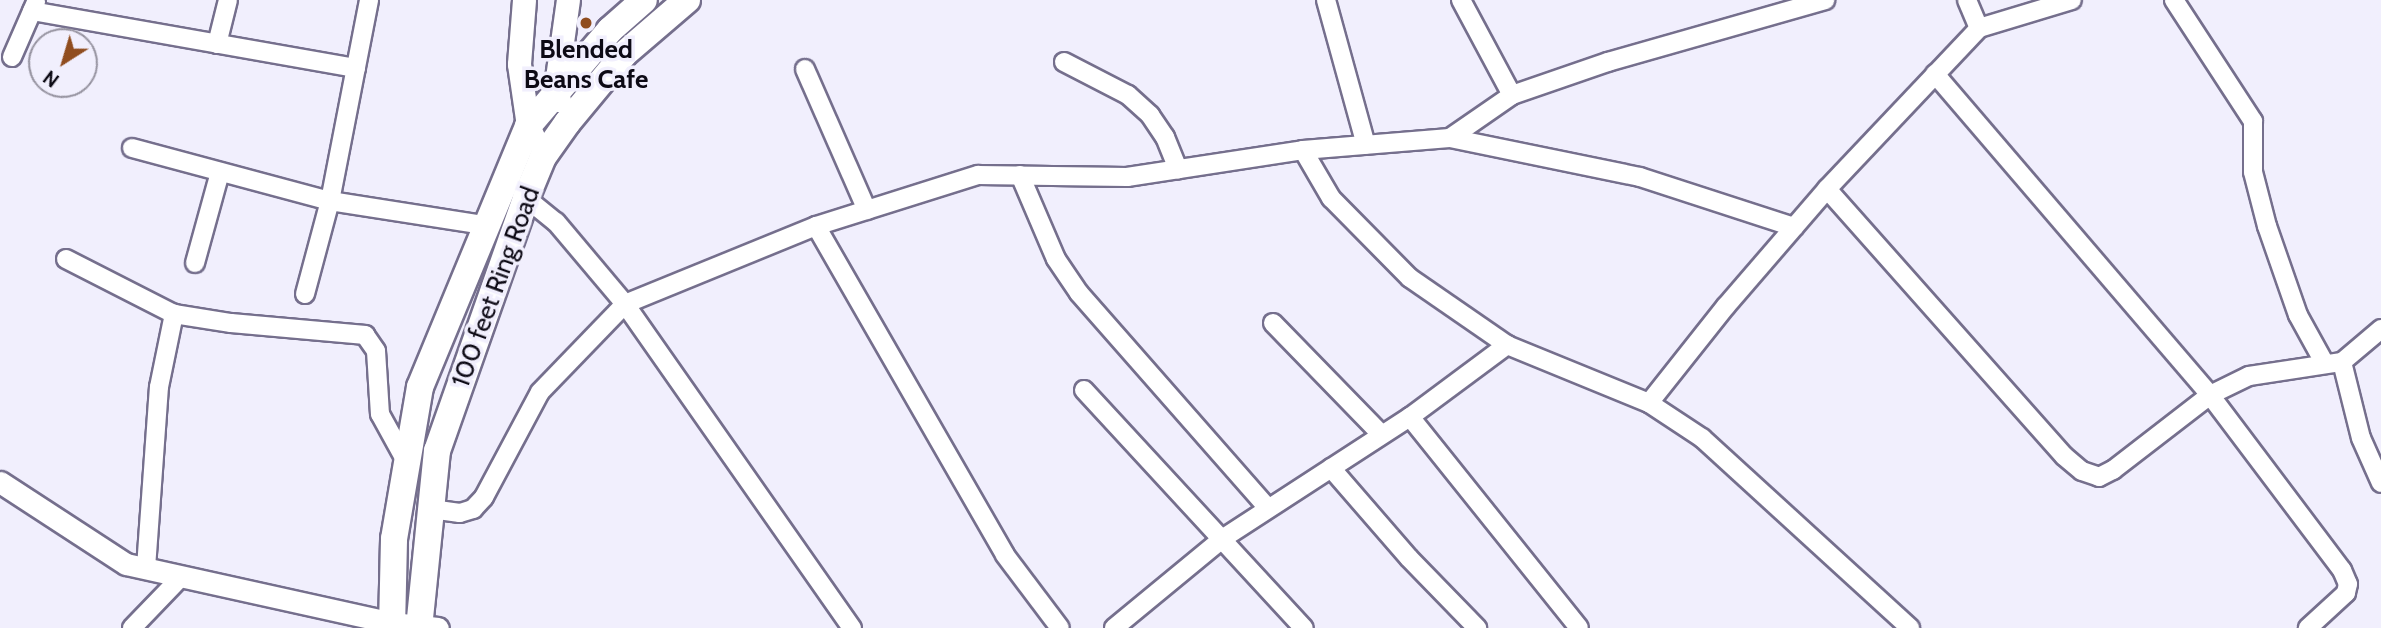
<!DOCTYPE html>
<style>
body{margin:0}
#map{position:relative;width:2381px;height:628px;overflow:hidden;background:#f1effd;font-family:Cabin,sans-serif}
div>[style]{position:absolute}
.roads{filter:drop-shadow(2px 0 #756f8d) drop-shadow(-2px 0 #756f8d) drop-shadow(0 2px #756f8d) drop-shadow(0 -2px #756f8d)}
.minor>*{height:18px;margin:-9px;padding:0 9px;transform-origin:9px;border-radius:9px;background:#fff}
.tertiary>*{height:21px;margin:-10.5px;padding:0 10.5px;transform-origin:10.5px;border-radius:10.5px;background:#fff}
.secondary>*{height:23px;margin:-11.5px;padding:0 11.5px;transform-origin:11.5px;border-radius:11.5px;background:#fff}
.primary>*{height:26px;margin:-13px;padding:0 13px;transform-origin:13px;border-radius:13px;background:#fff}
.dots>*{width:19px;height:19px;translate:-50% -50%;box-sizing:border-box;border:4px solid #f1effd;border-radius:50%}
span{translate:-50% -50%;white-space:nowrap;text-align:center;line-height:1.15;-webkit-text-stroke:7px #f1effd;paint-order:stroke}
.poi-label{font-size:26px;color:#0d0a15;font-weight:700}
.street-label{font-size:26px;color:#0d0a15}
.north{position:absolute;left:28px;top:28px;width:70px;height:70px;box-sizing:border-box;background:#f1effd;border:2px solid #9693a0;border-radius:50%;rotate:217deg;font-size:19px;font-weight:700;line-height:28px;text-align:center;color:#0d0a15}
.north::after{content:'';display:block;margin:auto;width:24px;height:32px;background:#904d1f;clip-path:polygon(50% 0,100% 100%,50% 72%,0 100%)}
</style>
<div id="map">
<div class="roads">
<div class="minor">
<i style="left:1326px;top:0;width:150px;rotate:74.6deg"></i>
<i style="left:1461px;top:0;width:108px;rotate:61.8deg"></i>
<i style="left:1967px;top:0;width:30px;rotate:67deg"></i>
<i style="left:2174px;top:0;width:145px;rotate:56.9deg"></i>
<i style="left:2253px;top:121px;width:51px;rotate:90deg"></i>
<i style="left:2253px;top:172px;width:56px;rotate:75.5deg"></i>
<i style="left:2267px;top:226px;width:94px;rotate:70.8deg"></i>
<i style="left:2298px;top:315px;width:56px;rotate:61.1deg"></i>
<i style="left:32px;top:11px;width:329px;rotate:10deg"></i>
<i style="left:217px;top:44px;width:45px;rotate:-76deg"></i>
<i style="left:12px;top:57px;width:60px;rotate:-66.4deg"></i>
<i style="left:1064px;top:62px;width:72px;rotate:27.3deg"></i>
<i style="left:1128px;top:95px;width:30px;rotate:42deg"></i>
<i style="left:1150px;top:115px;width:27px;rotate:56deg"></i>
<i style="left:1165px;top:137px;width:35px;rotate:68deg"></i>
<i style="left:805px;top:69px;width:154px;rotate:66.3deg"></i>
<i style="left:1935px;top:74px;width:423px;rotate:49.4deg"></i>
<i style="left:2210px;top:395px;width:219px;rotate:53deg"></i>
<i style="left:2342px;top:570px;width:15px;rotate:67deg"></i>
<i style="left:2348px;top:584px;width:9px;rotate:103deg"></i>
<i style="left:2346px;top:593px;width:52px;rotate:137.4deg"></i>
<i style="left:1450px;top:138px;width:75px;rotate:-34.7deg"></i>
<i style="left:1512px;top:95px;width:102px;rotate:-19deg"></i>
<i style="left:1608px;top:62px;width:226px;rotate:-15.9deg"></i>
<i style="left:132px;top:148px;width:205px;rotate:15deg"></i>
<i style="left:330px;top:201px;width:161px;rotate:8.9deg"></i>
<i style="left:1303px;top:150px;width:56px;rotate:59.7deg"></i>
<i style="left:1331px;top:198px;width:112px;rotate:45.4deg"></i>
<i style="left:1410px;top:278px;width:118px;rotate:34.6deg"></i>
<i style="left:1507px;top:345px;width:153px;rotate:22.2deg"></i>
<i style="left:1649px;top:403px;width:64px;rotate:33.4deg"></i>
<i style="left:1702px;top:438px;width:282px;rotate:42.4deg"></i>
<i style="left:1020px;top:175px;width:91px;rotate:66.8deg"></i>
<i style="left:1056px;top:259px;width:41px;rotate:55.9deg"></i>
<i style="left:1079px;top:293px;width:285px;rotate:48.7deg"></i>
<i style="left:1827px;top:189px;width:357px;rotate:48.4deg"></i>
<i style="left:2064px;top:456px;width:23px;rotate:40deg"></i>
<i style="left:2082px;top:471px;width:18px;rotate:19deg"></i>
<i style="left:2099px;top:477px;width:16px;rotate:-27deg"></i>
<i style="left:2113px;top:470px;width:123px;rotate:-37.7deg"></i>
<i style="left:2210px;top:395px;width:43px;rotate:-26deg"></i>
<i style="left:2249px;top:376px;width:94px;rotate:-8.6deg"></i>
<i style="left:2342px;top:362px;width:51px;rotate:-40.2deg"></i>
<i style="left:526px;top:198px;width:38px;rotate:39deg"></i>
<i style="left:556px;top:222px;width:107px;rotate:49.9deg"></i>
<i style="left:625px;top:304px;width:396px;rotate:55deg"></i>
<i style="left:816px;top:226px;width:379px;rotate:60.1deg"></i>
<i style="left:1005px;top:555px;width:91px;rotate:53deg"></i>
<i style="left:66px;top:259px;width:121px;rotate:27deg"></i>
<i style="left:174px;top:314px;width:58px;rotate:9deg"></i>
<i style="left:231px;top:323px;width:135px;rotate:5.1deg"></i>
<i style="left:365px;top:335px;width:19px;rotate:55deg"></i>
<i style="left:376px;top:351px;width:63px;rotate:86.4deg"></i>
<i style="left:380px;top:414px;width:56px;rotate:61.1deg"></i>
<i style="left:195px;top:263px;width:94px;rotate:-74.6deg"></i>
<i style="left:305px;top:294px;width:96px;rotate:-75deg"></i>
<i style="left:330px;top:201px;width:205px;rotate:-79deg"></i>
<i style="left:1273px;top:323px;width:155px;rotate:45.8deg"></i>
<i style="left:2342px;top:362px;width:78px;rotate:76deg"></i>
<i style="left:2361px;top:438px;width:49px;rotate:66deg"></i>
<i style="left:1084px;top:390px;width:324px;rotate:47.3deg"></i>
<i style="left:1649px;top:403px;width:124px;rotate:-51.6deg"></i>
<i style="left:1726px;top:306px;width:155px;rotate:-49.2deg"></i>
<i style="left:1827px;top:189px;width:221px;rotate:-46.6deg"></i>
<i style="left:1979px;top:28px;width:97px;rotate:-16.8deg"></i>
<i style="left:1410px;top:417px;width:270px;rotate:51.3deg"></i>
<i style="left:1331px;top:468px;width:119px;rotate:49.1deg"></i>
<i style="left:1409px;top:558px;width:98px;rotate:45.8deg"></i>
<i style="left:431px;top:509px;width:29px;rotate:8deg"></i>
<i style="left:460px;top:513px;width:14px;rotate:-17deg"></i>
<i style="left:473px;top:509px;width:16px;rotate:-47deg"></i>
<i style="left:484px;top:497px;width:119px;rotate:-61.9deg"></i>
<i style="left:540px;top:392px;width:122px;rotate:-46deg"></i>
<i style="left:625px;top:304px;width:206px;rotate:-22.2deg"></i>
<i style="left:816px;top:226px;width:170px;rotate:-17.5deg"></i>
<i style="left:978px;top:175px;width:149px;rotate:0.8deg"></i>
<i style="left:1127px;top:177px;width:178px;rotate:-8.7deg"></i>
<i style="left:1303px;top:150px;width:147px;rotate:-4.7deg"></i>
<i style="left:1450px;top:138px;width:194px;rotate:11.6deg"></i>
<i style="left:1640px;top:177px;width:162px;rotate:18deg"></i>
<i style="left:146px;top:568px;width:181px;rotate:-85.9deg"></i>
<i style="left:159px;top:387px;width:75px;rotate:-78.4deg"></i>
<i style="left:132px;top:628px;width:72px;rotate:-46.1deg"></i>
<i style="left:1114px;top:628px;width:140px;rotate:-39.5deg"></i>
<i style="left:1222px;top:539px;width:224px;rotate:-33deg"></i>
<i style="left:1410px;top:417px;width:121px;rotate:-36.6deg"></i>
</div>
<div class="tertiary">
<i style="left:0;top:482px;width:150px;rotate:33.1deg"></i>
<i style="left:126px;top:564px;width:272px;rotate:12.5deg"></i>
<i style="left:392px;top:623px;width:46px;rotate:6.2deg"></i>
</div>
<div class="secondary">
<i style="left:524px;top:0;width:64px;rotate:94.5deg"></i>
<i style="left:519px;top:64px;width:63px;rotate:81.7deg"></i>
<i style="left:528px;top:126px;width:14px;rotate:65deg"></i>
<i style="left:559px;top:100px;width:9px;rotate:-117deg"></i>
<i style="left:555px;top:92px;width:93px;rotate:-82deg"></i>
</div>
<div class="primary">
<i style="left:392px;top:628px;width:89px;rotate:-88.7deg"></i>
<i style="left:394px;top:539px;width:154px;rotate:-80.3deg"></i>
<i style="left:420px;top:387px;width:282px;rotate:-67.5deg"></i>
<i style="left:528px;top:126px;width:126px;rotate:-49.5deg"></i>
<i style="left:610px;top:30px;width:45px;rotate:-41.4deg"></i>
<i style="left:419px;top:628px;width:178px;rotate:-84.2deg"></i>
<i style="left:437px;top:451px;width:268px;rotate:-70.6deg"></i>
<i style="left:526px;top:198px;width:44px;rotate:-67.5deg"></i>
<i style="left:543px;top:157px;width:42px;rotate:-54.8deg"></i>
<i style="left:567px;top:123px;width:89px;rotate:-50.4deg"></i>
<i style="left:624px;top:54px;width:83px;rotate:-40.6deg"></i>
</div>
</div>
<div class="dots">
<i style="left:586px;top:23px;background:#904d1f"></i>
</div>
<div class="poi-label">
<span style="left:586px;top:65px">Blended<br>Beans Cafe</span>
</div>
<div class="street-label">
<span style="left:496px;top:287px;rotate:-70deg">100 feet Ring Road</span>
</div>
<div class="north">N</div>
</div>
